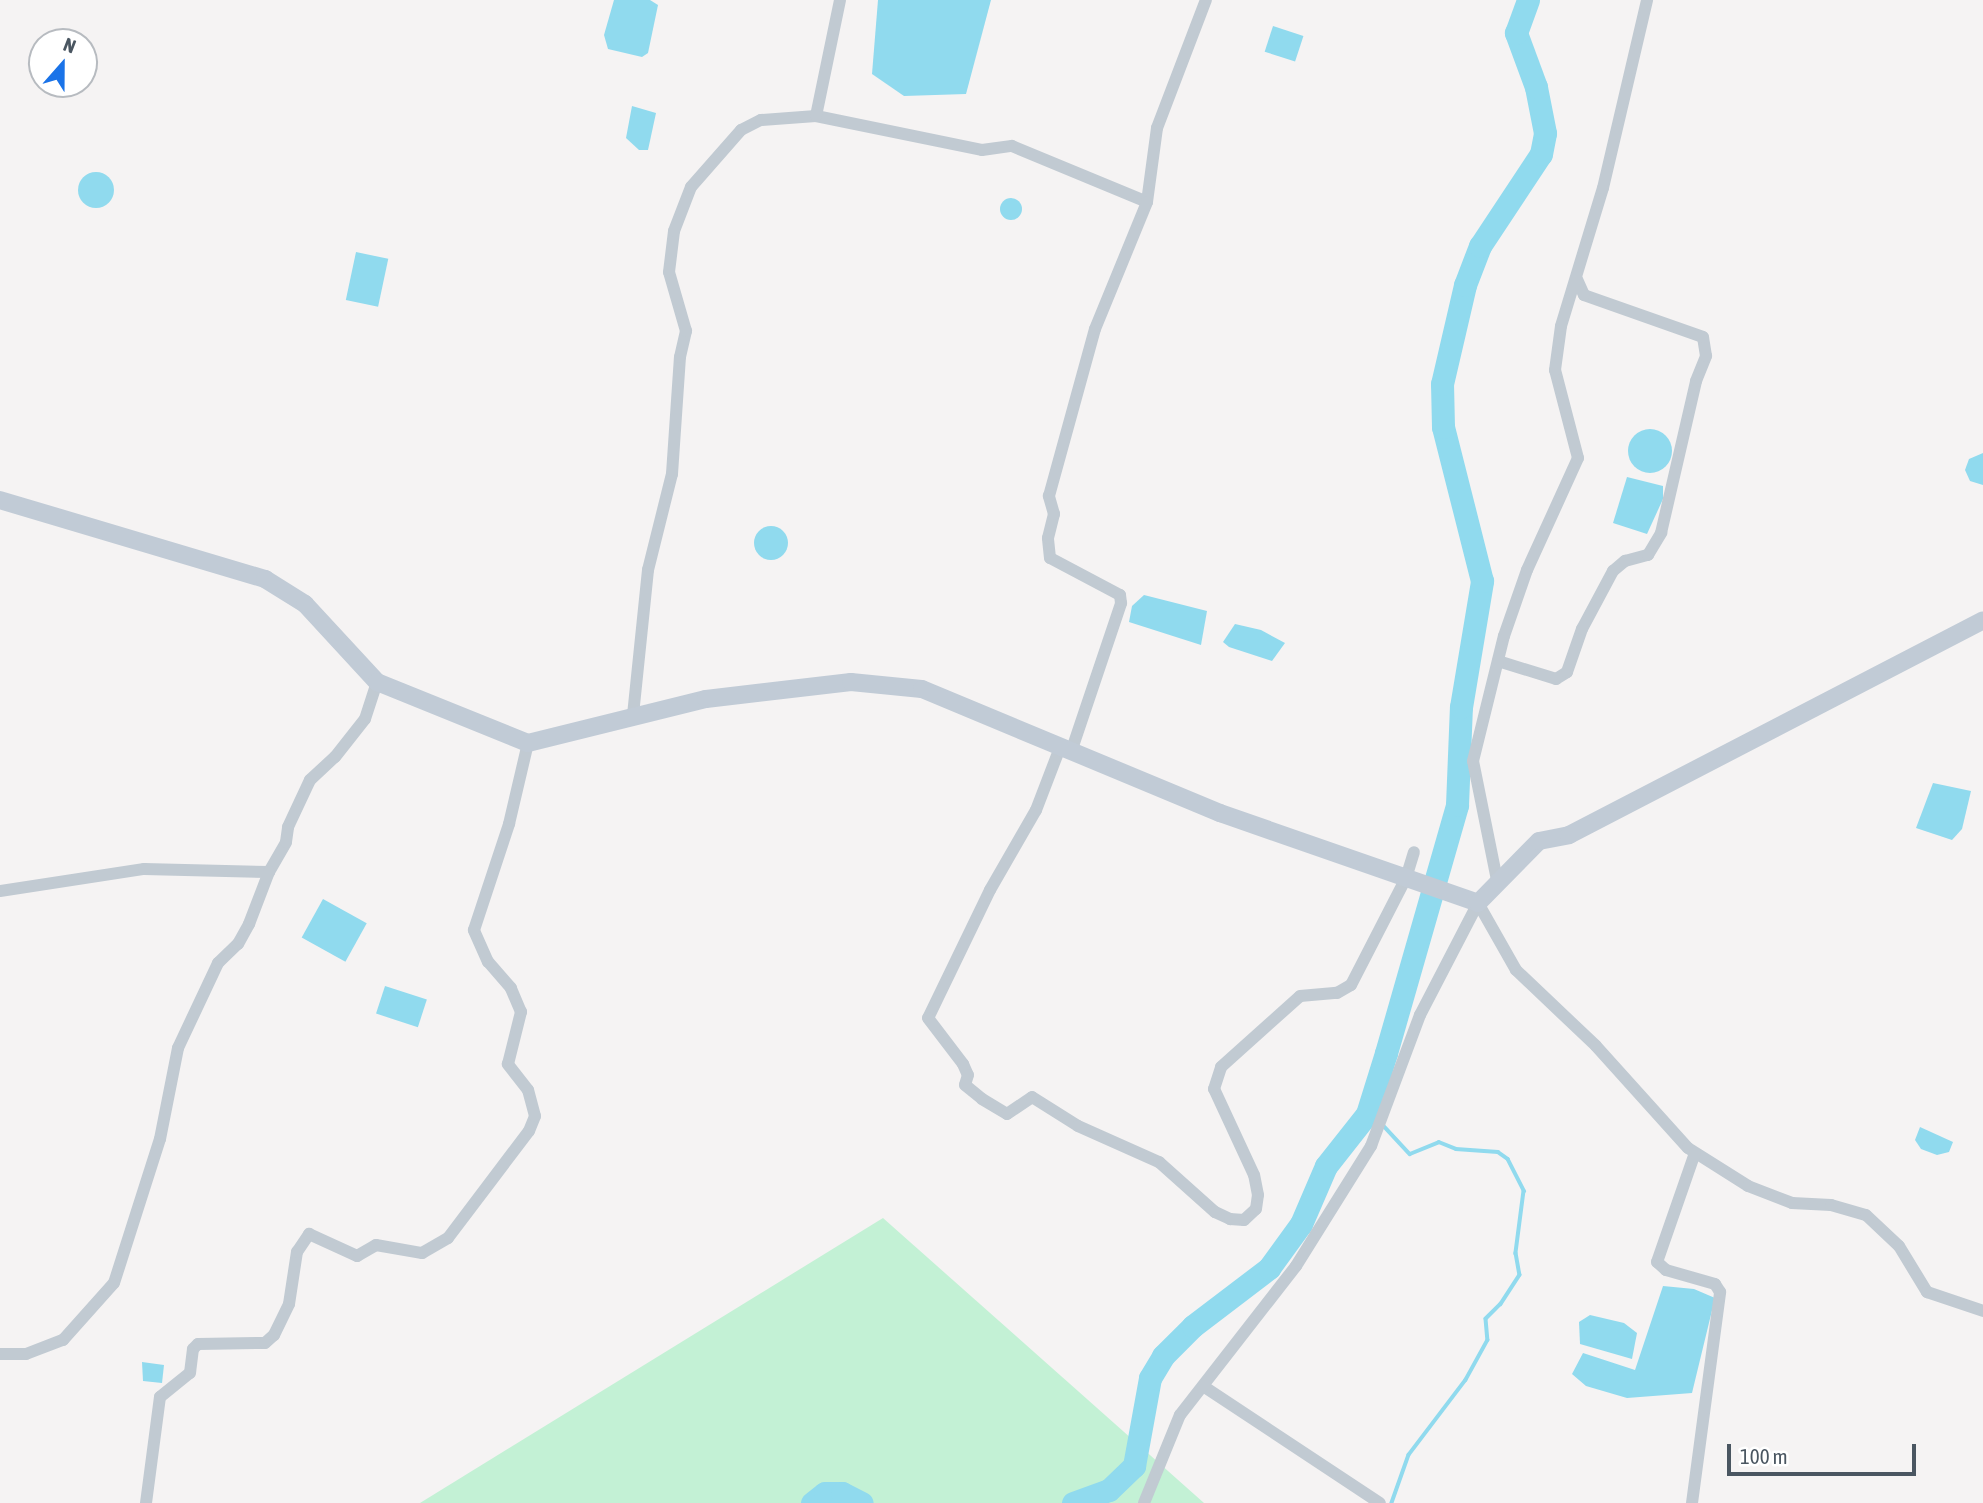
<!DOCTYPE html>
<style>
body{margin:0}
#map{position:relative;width:1983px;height:1503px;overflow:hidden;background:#f5f3f3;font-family:"Asap Condensed",sans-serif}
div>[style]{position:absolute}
.green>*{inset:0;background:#c3f1d5}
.water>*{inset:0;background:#90daee;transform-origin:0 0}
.round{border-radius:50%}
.stream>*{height:3.5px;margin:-1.75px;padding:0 1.75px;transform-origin:1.75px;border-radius:1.75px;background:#90daee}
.river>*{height:23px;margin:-11.5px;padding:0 11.5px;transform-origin:11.5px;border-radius:11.5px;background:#90daee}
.street>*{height:12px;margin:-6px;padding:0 6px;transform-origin:6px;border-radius:6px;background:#c1cad2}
.secondary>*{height:18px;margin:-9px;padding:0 9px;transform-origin:9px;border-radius:9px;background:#c1cbd6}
span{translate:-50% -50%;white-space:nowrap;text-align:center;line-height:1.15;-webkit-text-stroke:5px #fff;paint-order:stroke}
.north{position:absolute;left:28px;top:28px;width:70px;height:70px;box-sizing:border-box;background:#fff;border:2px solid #b7bbc0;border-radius:50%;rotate:21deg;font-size:19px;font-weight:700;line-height:28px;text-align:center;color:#4a5661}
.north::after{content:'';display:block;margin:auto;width:24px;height:32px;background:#1a73e8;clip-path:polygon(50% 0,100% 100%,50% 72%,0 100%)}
.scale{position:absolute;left:1727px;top:1444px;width:189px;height:32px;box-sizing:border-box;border:4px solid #4a5661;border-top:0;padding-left:9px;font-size:21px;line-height:24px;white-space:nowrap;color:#4a5661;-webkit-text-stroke:5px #fff;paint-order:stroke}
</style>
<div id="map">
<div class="green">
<i style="clip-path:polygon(883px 1218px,1204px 1503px,420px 1503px)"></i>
</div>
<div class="water">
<i style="clip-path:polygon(614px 0,650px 0,658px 5px,648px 53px,642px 57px,608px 49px,604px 35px)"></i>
<i style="clip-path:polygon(878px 0,991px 0,966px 94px,904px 96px,872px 74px)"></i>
<i style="left:1273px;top:26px;width:32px;height:27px;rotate:18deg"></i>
<i style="clip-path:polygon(632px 106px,656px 113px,648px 150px,639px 150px,626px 138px)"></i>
<i class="round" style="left:78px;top:172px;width:36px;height:36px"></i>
<i class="round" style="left:1000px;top:198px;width:22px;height:22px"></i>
<i style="left:356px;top:252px;width:33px;height:49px;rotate:12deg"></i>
<i class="round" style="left:1628px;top:429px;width:44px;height:44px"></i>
<i style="clip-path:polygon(1983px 453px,1983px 485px,1970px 481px,1965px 470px,1969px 459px)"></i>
<i style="clip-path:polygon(1627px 477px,1663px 486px,1663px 499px,1647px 534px,1613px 523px)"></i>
<i class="round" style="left:754px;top:526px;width:34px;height:34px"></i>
<i style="clip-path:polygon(1144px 595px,1207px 611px,1201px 645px,1129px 622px,1132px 606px)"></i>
<i style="clip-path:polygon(1235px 624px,1261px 630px,1285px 643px,1272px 661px,1229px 647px,1223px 642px)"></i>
<i style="clip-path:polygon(1933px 783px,1971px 791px,1962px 829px,1952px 840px,1916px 828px)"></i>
<i style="left:323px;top:899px;width:50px;height:44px;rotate:29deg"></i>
<i style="left:385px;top:986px;width:44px;height:29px;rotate:18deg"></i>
<i style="clip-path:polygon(1920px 1127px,1953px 1142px,1949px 1152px,1937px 1155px,1921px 1149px,1915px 1140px)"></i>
<i style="clip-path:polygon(1663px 1286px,1694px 1289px,1715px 1298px,1692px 1393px,1627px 1398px,1586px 1386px,1572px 1374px,1583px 1353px,1635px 1370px)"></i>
<i style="clip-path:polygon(1590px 1315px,1624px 1323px,1637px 1333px,1632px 1359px,1580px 1344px,1579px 1322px)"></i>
<i style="clip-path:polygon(142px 1362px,164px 1365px,162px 1383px,143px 1381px)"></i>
</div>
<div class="stream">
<i style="left:1367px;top:1114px;width:11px;rotate:34deg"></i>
<i style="left:1382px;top:1124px;width:41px;rotate:47deg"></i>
<i style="left:1410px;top:1154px;width:31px;rotate:-22deg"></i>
<i style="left:1439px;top:1142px;width:18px;rotate:22deg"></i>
<i style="left:1456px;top:1149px;width:42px;rotate:4.1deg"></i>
<i style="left:1498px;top:1152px;width:12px;rotate:35deg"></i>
<i style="left:1508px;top:1159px;width:36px;rotate:63deg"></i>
<i style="left:1524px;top:1191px;width:63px;rotate:97.4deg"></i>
<i style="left:1516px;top:1253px;width:22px;rotate:80deg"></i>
<i style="left:1520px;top:1275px;width:35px;rotate:123deg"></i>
<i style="left:1501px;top:1304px;width:21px;rotate:135deg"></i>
<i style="left:1486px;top:1319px;width:21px;rotate:85deg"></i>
<i style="left:1488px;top:1340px;width:46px;rotate:118.8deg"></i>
<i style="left:1466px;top:1380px;width:94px;rotate:127.2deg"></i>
<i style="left:1409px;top:1455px;width:51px;rotate:109.5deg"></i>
</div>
<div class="river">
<i style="left:812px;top:1503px;width:16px;rotate:-38deg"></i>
<i style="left:825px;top:1493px;width:17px"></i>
<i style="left:842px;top:1493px;width:22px;rotate:27deg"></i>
<i style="left:1073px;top:1503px;width:38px;rotate:-20deg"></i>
<i style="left:1109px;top:1490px;width:35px;rotate:-44deg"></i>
<i style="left:1134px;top:1466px;width:89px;rotate:-79.7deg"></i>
<i style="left:1150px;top:1378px;width:26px;rotate:-59deg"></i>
<i style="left:1163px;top:1356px;width:42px;rotate:-45deg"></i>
<i style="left:1193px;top:1326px;width:96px;rotate:-37.3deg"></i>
<i style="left:1269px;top:1268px;width:54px;rotate:-54deg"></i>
<i style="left:1301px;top:1224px;width:63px;rotate:-66.7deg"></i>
<i style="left:1326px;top:1166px;width:66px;rotate:-51.7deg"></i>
<i style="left:1367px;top:1114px;width:64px;rotate:-72.7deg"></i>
<i style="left:1386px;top:1053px;width:258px;rotate:-74deg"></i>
<i style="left:1457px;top:805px;width:98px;rotate:-87.7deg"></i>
<i style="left:1461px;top:707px;width:128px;rotate:-80.5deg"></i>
<i style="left:1482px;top:581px;width:159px;rotate:-104.2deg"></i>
<i style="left:1443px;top:427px;width:43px;rotate:-91.3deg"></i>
<i style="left:1442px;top:384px;width:102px;rotate:-76.9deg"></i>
<i style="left:1465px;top:285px;width:42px;rotate:-69deg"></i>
<i style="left:1480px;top:246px;width:110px;rotate:-56.5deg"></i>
<i style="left:1541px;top:154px;width:21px;rotate:-79deg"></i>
<i style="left:1545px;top:133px;width:47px;rotate:-101.1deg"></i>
<i style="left:1536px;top:87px;width:58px;rotate:-110.3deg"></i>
<i style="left:1516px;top:33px;width:35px;rotate:-70deg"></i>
</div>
<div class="street">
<i style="left:816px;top:116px;width:169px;rotate:11.6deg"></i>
<i style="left:982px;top:150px;width:30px;rotate:-8deg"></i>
<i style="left:1012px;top:146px;width:146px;rotate:22.5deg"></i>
<i style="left:1147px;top:202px;width:75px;rotate:-82.3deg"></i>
<i style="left:1157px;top:128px;width:137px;rotate:-69.1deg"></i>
<i style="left:1498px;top:661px;width:61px;rotate:17.2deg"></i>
<i style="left:1556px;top:679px;width:13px;rotate:-32deg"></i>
<i style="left:1567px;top:672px;width:46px;rotate:-70.8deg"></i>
<i style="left:1582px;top:629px;width:66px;rotate:-61.9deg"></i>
<i style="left:1613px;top:571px;width:16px;rotate:-40deg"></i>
<i style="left:1625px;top:561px;width:24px;rotate:-15deg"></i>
<i style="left:1648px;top:555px;width:26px;rotate:-59deg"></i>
<i style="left:1661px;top:533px;width:156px;rotate:-77deg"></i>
<i style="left:1696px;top:381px;width:27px;rotate:-68deg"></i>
<i style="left:1706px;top:356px;width:19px;rotate:-99deg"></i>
<i style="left:1703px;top:337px;width:126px;rotate:-160.6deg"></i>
<i style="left:1584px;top:295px;width:17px;rotate:-114deg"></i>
<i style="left:633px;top:715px;width:146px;rotate:-84.1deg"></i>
<i style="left:648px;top:570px;width:99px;rotate:-76deg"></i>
<i style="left:672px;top:474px;width:117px;rotate:-86.1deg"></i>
<i style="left:680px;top:357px;width:27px;rotate:-77deg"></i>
<i style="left:686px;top:331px;width:61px;rotate:-106.1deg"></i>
<i style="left:669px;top:272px;width:41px;rotate:-83deg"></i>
<i style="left:674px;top:231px;width:47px;rotate:-68.9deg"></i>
<i style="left:691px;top:187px;width:76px;rotate:-48.7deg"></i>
<i style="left:741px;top:130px;width:22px;rotate:-27deg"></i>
<i style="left:761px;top:120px;width:55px;rotate:-4.2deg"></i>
<i style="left:816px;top:116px;width:118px;rotate:-78.3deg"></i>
<i style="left:1061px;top:745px;width:70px;rotate:111deg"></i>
<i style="left:1036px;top:810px;width:92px;rotate:119.9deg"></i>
<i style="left:990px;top:890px;width:142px;rotate:115.8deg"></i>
<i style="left:928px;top:1018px;width:58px;rotate:52.7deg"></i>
<i style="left:963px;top:1064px;width:12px;rotate:66deg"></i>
<i style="left:968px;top:1075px;width:10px;rotate:107deg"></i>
<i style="left:965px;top:1085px;width:22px;rotate:39deg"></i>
<i style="left:982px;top:1099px;width:29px;rotate:31deg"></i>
<i style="left:1007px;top:1114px;width:30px;rotate:-34deg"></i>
<i style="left:1032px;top:1097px;width:54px;rotate:32.2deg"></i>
<i style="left:1078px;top:1126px;width:89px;rotate:24deg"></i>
<i style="left:1159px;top:1162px;width:75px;rotate:41.8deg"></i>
<i style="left:1215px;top:1212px;width:17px;rotate:25deg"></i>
<i style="left:1230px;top:1219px;width:14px;rotate:4deg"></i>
<i style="left:1244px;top:1220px;width:16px;rotate:-43deg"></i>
<i style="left:1256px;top:1209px;width:14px;rotate:-82deg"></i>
<i style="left:1258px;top:1195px;width:20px;rotate:-101deg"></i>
<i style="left:1254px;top:1175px;width:95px;rotate:-114.9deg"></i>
<i style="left:1214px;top:1089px;width:23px;rotate:-72deg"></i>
<i style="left:1221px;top:1067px;width:106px;rotate:-41.9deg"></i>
<i style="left:1300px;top:996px;width:37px;rotate:-5deg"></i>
<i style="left:1337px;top:993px;width:16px;rotate:-30deg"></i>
<i style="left:1351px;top:985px;width:120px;rotate:-62.8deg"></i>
<i style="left:1406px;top:878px;width:27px;rotate:-73deg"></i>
<i style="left:1072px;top:749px;width:154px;rotate:-71.4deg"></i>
<i style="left:1121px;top:603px;width:8px;rotate:-97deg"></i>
<i style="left:1120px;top:595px;width:79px;rotate:-152.1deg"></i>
<i style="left:1050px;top:558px;width:20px;rotate:-96deg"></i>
<i style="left:1048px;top:538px;width:25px;rotate:-76deg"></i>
<i style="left:1054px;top:514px;width:19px;rotate:-106deg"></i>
<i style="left:1049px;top:496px;width:173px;rotate:-74.6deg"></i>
<i style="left:1095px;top:329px;width:137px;rotate:-67.7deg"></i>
<i style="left:1497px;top:880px;width:121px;rotate:-101.4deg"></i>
<i style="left:1473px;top:761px;width:129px;rotate:-76.1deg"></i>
<i style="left:1504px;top:636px;width:70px;rotate:-70.8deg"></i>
<i style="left:1527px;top:570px;width:123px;rotate:-65.5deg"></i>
<i style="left:1578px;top:458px;width:91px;rotate:-104.6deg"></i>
<i style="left:1555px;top:370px;width:44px;rotate:-82.2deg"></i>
<i style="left:1561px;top:326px;width:144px;rotate:-73.1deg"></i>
<i style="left:1603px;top:188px;width:193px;rotate:-76.8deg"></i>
<i style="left:0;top:891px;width:146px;rotate:-8.7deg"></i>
<i style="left:144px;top:869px;width:125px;rotate:1.4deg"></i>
<i style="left:269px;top:872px;width:34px;rotate:-60deg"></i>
<i style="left:286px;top:842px;width:15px;rotate:-82deg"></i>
<i style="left:288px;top:827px;width:52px;rotate:-64.9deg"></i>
<i style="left:310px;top:780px;width:34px;rotate:-43deg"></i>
<i style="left:335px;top:757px;width:48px;rotate:-51.7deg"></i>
<i style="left:365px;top:719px;width:39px;rotate:-72deg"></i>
<i style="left:1478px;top:903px;width:77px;rotate:60.4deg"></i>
<i style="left:1516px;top:970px;width:110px;rotate:43.5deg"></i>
<i style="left:1596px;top:1046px;width:137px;rotate:48deg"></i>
<i style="left:1688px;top:1148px;width:71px;rotate:32.3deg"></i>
<i style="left:1748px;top:1186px;width:47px;rotate:21.1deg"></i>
<i style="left:1792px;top:1203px;width:39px;rotate:3deg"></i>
<i style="left:1831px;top:1205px;width:36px;rotate:16deg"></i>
<i style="left:1866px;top:1215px;width:45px;rotate:43.2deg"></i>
<i style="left:1899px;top:1246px;width:54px;rotate:58.7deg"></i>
<i style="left:1927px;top:1292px;width:59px;rotate:18.7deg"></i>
<i style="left:0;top:1354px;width:26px"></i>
<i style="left:26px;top:1354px;width:40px;rotate:-21deg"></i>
<i style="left:63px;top:1340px;width:76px;rotate:-48.2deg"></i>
<i style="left:114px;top:1283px;width:151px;rotate:-72.3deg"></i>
<i style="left:160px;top:1139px;width:93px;rotate:-78.8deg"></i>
<i style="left:178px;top:1048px;width:94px;rotate:-64.8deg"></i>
<i style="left:218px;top:963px;width:28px;rotate:-44deg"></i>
<i style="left:238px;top:944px;width:23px;rotate:-61deg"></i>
<i style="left:249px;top:924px;width:56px;rotate:-69deg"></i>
<i style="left:1203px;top:1386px;width:212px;rotate:33.5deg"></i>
<i style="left:146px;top:1503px;width:107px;rotate:-82.5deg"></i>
<i style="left:160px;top:1397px;width:38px;rotate:-39deg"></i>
<i style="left:190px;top:1373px;width:24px;rotate:-83deg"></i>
<i style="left:193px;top:1349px;width:7px;rotate:-45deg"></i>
<i style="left:198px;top:1344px;width:67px;rotate:-0.9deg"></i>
<i style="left:265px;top:1343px;width:12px;rotate:-42deg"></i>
<i style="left:274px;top:1335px;width:34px;rotate:-64deg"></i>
<i style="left:289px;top:1304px;width:53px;rotate:-81.3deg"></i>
<i style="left:297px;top:1252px;width:22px;rotate:-56deg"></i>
<i style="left:309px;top:1234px;width:53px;rotate:24.6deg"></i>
<i style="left:357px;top:1256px;width:22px;rotate:-30deg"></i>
<i style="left:376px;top:1245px;width:47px;rotate:9.9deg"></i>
<i style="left:422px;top:1253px;width:30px;rotate:-30deg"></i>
<i style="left:448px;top:1238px;width:134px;rotate:-52.9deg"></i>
<i style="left:529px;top:1131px;width:16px;rotate:-68deg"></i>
<i style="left:535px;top:1116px;width:27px;rotate:-105deg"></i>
<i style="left:528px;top:1090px;width:33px;rotate:-128deg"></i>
<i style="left:508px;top:1064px;width:54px;rotate:-76deg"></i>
<i style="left:521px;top:1012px;width:26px;rotate:-113deg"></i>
<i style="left:511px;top:988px;width:35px;rotate:-131deg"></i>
<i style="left:488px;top:962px;width:35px;rotate:-114deg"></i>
<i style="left:474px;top:930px;width:112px;rotate:-71.7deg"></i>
<i style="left:509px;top:824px;width:83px;rotate:-76.8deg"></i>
<i style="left:1144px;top:1503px;width:95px;rotate:-67.8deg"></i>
<i style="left:1180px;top:1415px;width:189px;rotate:-52.1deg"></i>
<i style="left:1296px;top:1266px;width:142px;rotate:-58deg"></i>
<i style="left:1371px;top:1146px;width:140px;rotate:-69.5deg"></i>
<i style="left:1420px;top:1015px;width:126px;rotate:-62.6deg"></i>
<i style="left:1692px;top:1503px;width:213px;rotate:-82.4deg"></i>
<i style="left:1720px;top:1292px;width:9px;rotate:-122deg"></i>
<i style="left:1715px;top:1284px;width:51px;rotate:-164.1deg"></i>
<i style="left:1666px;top:1270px;width:12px;rotate:-138deg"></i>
<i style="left:1657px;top:1262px;width:115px;rotate:-70.8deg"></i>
</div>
<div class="secondary">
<i style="left:0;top:500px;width:277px;rotate:16.6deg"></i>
<i style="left:265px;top:579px;width:47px;rotate:32deg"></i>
<i style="left:305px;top:604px;width:106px;rotate:47.3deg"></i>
<i style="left:377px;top:682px;width:163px;rotate:22deg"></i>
<i style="left:528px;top:743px;width:183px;rotate:-13.9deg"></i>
<i style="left:706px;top:699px;width:146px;rotate:-6.7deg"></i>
<i style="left:851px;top:682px;width:71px;rotate:5.6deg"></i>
<i style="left:922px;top:689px;width:323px;rotate:22.6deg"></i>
<i style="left:1220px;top:813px;width:273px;rotate:19.2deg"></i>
<i style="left:1478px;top:903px;width:87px;rotate:-45.5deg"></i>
<i style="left:1539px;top:841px;width:31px;rotate:-11deg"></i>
<i style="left:1569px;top:835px;width:466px;rotate:-27.4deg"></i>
</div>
<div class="north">N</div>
<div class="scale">100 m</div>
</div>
